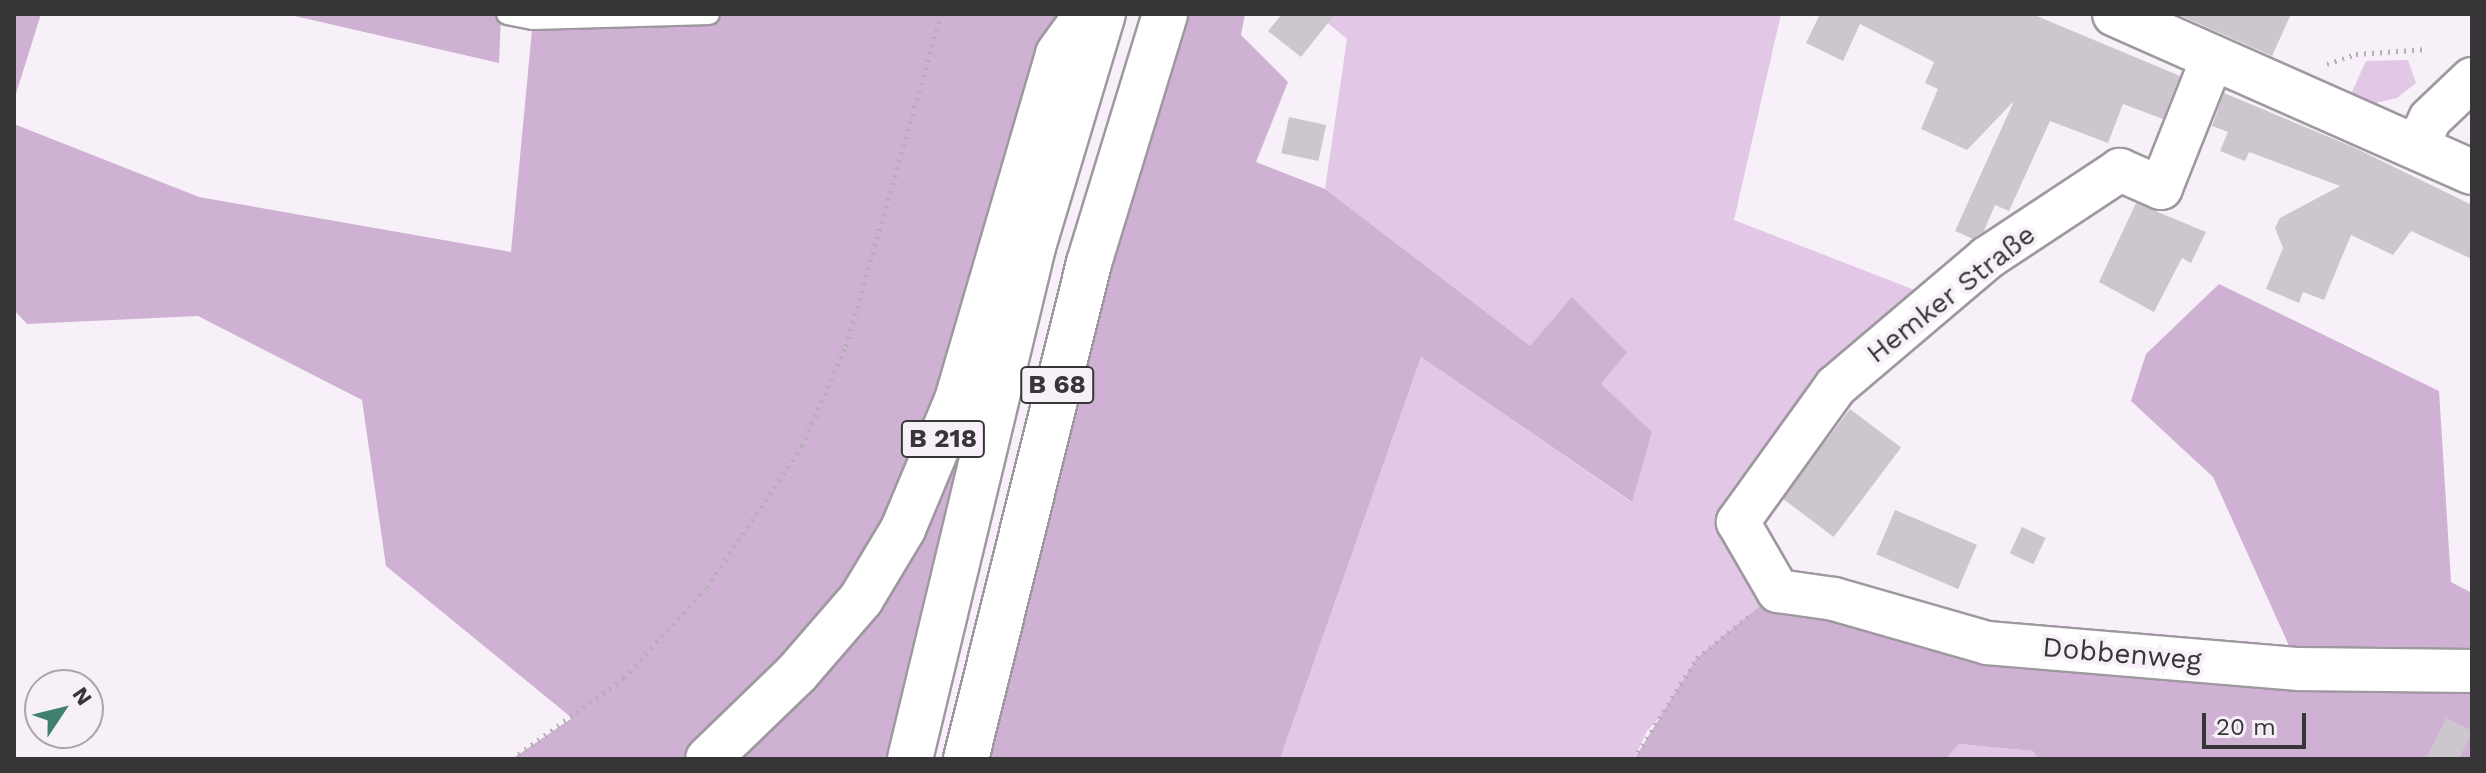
<!DOCTYPE html>
<meta charset="utf-8">
<style>
body{margin:0}
#map{position:relative;width:2486px;height:773px;overflow:hidden;background:#f7f0f8;font-family:"Work Sans",sans-serif}
div>[style]{position:absolute}
.green>*{inset:0;background:#e2c8e6}
.forest>*{inset:0;background:#cfb2d3}
.building>*{inset:0;background:#cdc6ce;transform-origin:0 0}
.path>*{height:5px;margin-top:-2.5px;transform-origin:0;background:repeating-linear-gradient(90deg,#b5afb5 0 2px,transparent 0 8px)}
.roads{filter:drop-shadow(2px 0 #9f98a0) drop-shadow(-2px 0 #9f98a0) drop-shadow(0 2px #9f98a0) drop-shadow(0 -2px #9f98a0)}
.lane>*{height:20px;margin:-10px;padding:0 10px;transform-origin:10px;border-radius:10px;background:#fff}
.street>*{height:42px;margin:-21px;padding:0 21px;transform-origin:21px;border-radius:21px;background:#fff}
.secondary>*{height:44px;margin:-22px;padding:0 22px;transform-origin:22px;border-radius:22px;background:#fff}
.highway>*{height:44px;margin:-22px;padding:0 22px;transform-origin:22px;border-radius:22px;background:#fff}
span{translate:-50% -50%;white-space:nowrap;text-align:center;line-height:1.15;-webkit-text-stroke:8px #f7f0f8;paint-order:stroke}
.shield-label span{padding:2px 6px;background:#f7f0f8;border:2px solid;border-radius:6px;-webkit-text-stroke-width:0}
.shield-label{font-size:26px;color:#383538;font-weight:700}
.street-label{font-size:28px;color:#383538}
.frame{position:absolute;inset:0;border:16px solid #383538;pointer-events:none}
.north{position:absolute;left:24px;top:669px;width:80px;height:80px;box-sizing:border-box;background:#f7f0f8;border:2px solid #aba5ab;border-radius:50%;rotate:55deg;font-size:22px;font-weight:700;line-height:32px;text-align:center;color:#383538}
.north::after{content:'';display:block;margin:auto;width:28px;height:36px;background:#40806f;clip-path:polygon(50% 0,100% 100%,50% 72%,0 100%)}
.scale{position:absolute;left:2202px;top:713px;width:104px;height:36px;box-sizing:border-box;border:4px solid #383538;border-top:0;padding-left:10px;font-size:24px;line-height:28px;white-space:nowrap;color:#383538;-webkit-text-stroke:6px #f7f0f8;paint-order:stroke}
</style>
<div id="map">
<div class="green">
<i style="clip-path:polygon(1317px 14px,1781px 14px,1734px 220px,1938px 299px,1738px 521px,1778px 591px,1647px 731px,1634px 759px,1280px 759px,1421px 357px,1631px 502px,1652px 432px,1600px 385px,1572px 298px,1530px 347px,1325px 189px,1347px 39px)"></i>
<i style="clip-path:polygon(2408px 60px,2416px 83px,2397px 98px,2372px 104px,2351px 94px,2366px 61px)"></i>
<i style="clip-path:polygon(1959px 744px,2034px 751px,2038px 759px,1946px 759px)"></i>
</div>
<div class="forest">
<i style="clip-path:polygon(14px 14px,41px 14px,14px 100px)"></i>
<i style="clip-path:polygon(286px 14px,501px 14px,499px 63px)"></i>
<i style="clip-path:polygon(507px 14px,1087px 14px,910px 759px,512px 759px,572px 718px,386px 566px,362px 400px,198px 316px,27px 324px,14px 310px,14px 124px,199px 197px,511px 252px,533px 19px)"></i>
<i style="clip-path:polygon(1165px 14px,1245px 14px,1241px 35px,1288px 82px,1256px 162px,1325px 189px,1530px 346px,1572px 297px,1627px 352px,1601px 384px,1652px 432px,1632px 502px,1421px 357px,1280px 759px,966px 759px)"></i>
<i style="clip-path:polygon(2219px 284px,2439px 391px,2451px 582px,2472px 593px,2472px 759px,2038px 759px,2033px 751px,1959px 744px,1946px 759px,1634px 759px,1697px 658px,1778px 591px,1987px 643px,2299px 668px,2213px 477px,2131px 401px,2146px 354px)"></i>
</div>
<div class="building">
<i style="clip-path:polygon(1282px 14px,1335px 14px,1301px 57px,1268px 31px)"></i>
<i style="clip-path:polygon(1820px 14px,2032px 14px,2180px 76px,2163px 119px,2123px 104px,2108px 143px,2050px 121px,2009px 211px,1995px 205px,1984px 231px,1973px 239px,1955px 231px,2014px 101px,1967px 150px,1921px 129px,1938px 89px,1925px 83px,1934px 62px,1860px 24px,1843px 61px,1806px 43px)"></i>
<i style="clip-path:polygon(2177px 14px,2291px 14px,2272px 56px)"></i>
<i style="clip-path:polygon(2224px 93px,2353px 147px,2472px 205px,2472px 259px,2411px 231px,2393px 255px,2351px 235px,2324px 300px,2303px 292px,2299px 303px,2266px 289px,2283px 248px,2275px 228px,2280px 218px,2340px 186px,2249px 152px,2245px 161px,2220px 151px,2228px 132px,2212px 126px)"></i>
<i style="left:1289px;top:117px;width:38px;height:37px;rotate:12deg"></i>
<i style="clip-path:polygon(2136px 203px,2206px 232px,2191px 263px,2182px 258px,2154px 312px,2099px 282px)"></i>
<i style="left:1850px;top:409px;width:64px;height:112px;rotate:37deg"></i>
<i style="left:1895px;top:510px;width:89px;height:48px;rotate:23deg"></i>
<i style="left:2022px;top:527px;width:26px;height:29px;rotate:25deg"></i>
<i style="clip-path:polygon(2446px 718px,2472px 731px,2459px 759px,2426px 759px)"></i>
</div>
<div class="path">
<i style="left:2327px;top:64px;width:31px;rotate:-19deg"></i>
<i style="left:2356px;top:54px;width:72px;rotate:-4deg"></i>
<i style="left:512px;top:759px;width:138px;rotate:-35.9deg"></i>
<i style="left:624px;top:678px;width:123px;rotate:-47.6deg"></i>
<i style="left:707px;top:587px;width:170px;rotate:-56deg"></i>
<i style="left:802px;top:446px;width:109px;rotate:-66.3deg"></i>
<i style="left:846px;top:346px;width:345px;rotate:-74deg"></i>
<i style="left:1634px;top:759px;width:119px;rotate:-58deg"></i>
<i style="left:1697px;top:658px;width:68px;rotate:-39.1deg"></i>
</div>
<div class="roads">
<div class="lane">
<i style="left:507px;top:14px;width:26px;rotate:11deg"></i>
<i style="left:533px;top:19px;width:176px;rotate:-1.6deg"></i>
</div>
<div class="street">
<i style="left:2213px;top:57px;width:141px;rotate:111.7deg"></i>
<i style="left:2161px;top:188px;width:45px;rotate:-156.3deg"></i>
<i style="left:2120px;top:170px;width:159px;rotate:146.5deg"></i>
<i style="left:1987px;top:258px;width:198px;rotate:139.7deg"></i>
<i style="left:1836px;top:386px;width:168px;rotate:125.8deg"></i>
<i style="left:1738px;top:522px;width:80px;rotate:59.9deg"></i>
<i style="left:1778px;top:591px;width:57px;rotate:8.1deg"></i>
<i style="left:1834px;top:599px;width:159px;rotate:16deg"></i>
<i style="left:1987px;top:643px;width:313px;rotate:4.8deg"></i>
<i style="left:2299px;top:669px;width:173px;rotate:0.7deg"></i>
<i style="left:2417px;top:146px;width:30px;rotate:-64deg"></i>
<i style="left:2430px;top:119px;width:58px;rotate:-43.6deg"></i>
</div>
<div class="secondary">
<i style="left:2115px;top:14px;width:390px;rotate:23.9deg"></i>
</div>
<div class="highway">
<i style="left:708px;top:759px;width:124px;rotate:-44deg"></i>
<i style="left:797px;top:673px;width:98px;rotate:-49.1deg"></i>
<i style="left:861px;top:599px;width:82px;rotate:-59deg"></i>
<i style="left:903px;top:529px;width:140px;rotate:-67.3deg"></i>
<i style="left:957px;top:400px;width:360px;rotate:-73.7deg"></i>
<i style="left:1058px;top:54px;width:49px;rotate:-54.1deg"></i>
<i style="left:910px;top:759px;width:527px;rotate:-76.49deg"></i>
<i style="left:1033px;top:247px;width:243px;rotate:-73.3deg"></i>
<i style="left:966px;top:759px;width:511px;rotate:-76.07deg"></i>
<i style="left:1089px;top:263px;width:260px;rotate:-73deg"></i>
</div>
</div>
<div class="shield-label">
<span style="left:1057px;top:385px">B 68</span>
<span style="left:943px;top:439px">B 218</span>
</div>
<div class="street-label">
<span style="left:1951px;top:294px;rotate:-38deg">Hemker Straße</span>
<span style="left:2122px;top:654px;rotate:5deg">Dobbenweg</span>
</div>
<div class="frame"></div>
<div class="north">N</div>
<div class="scale">20 m</div>
</div>
